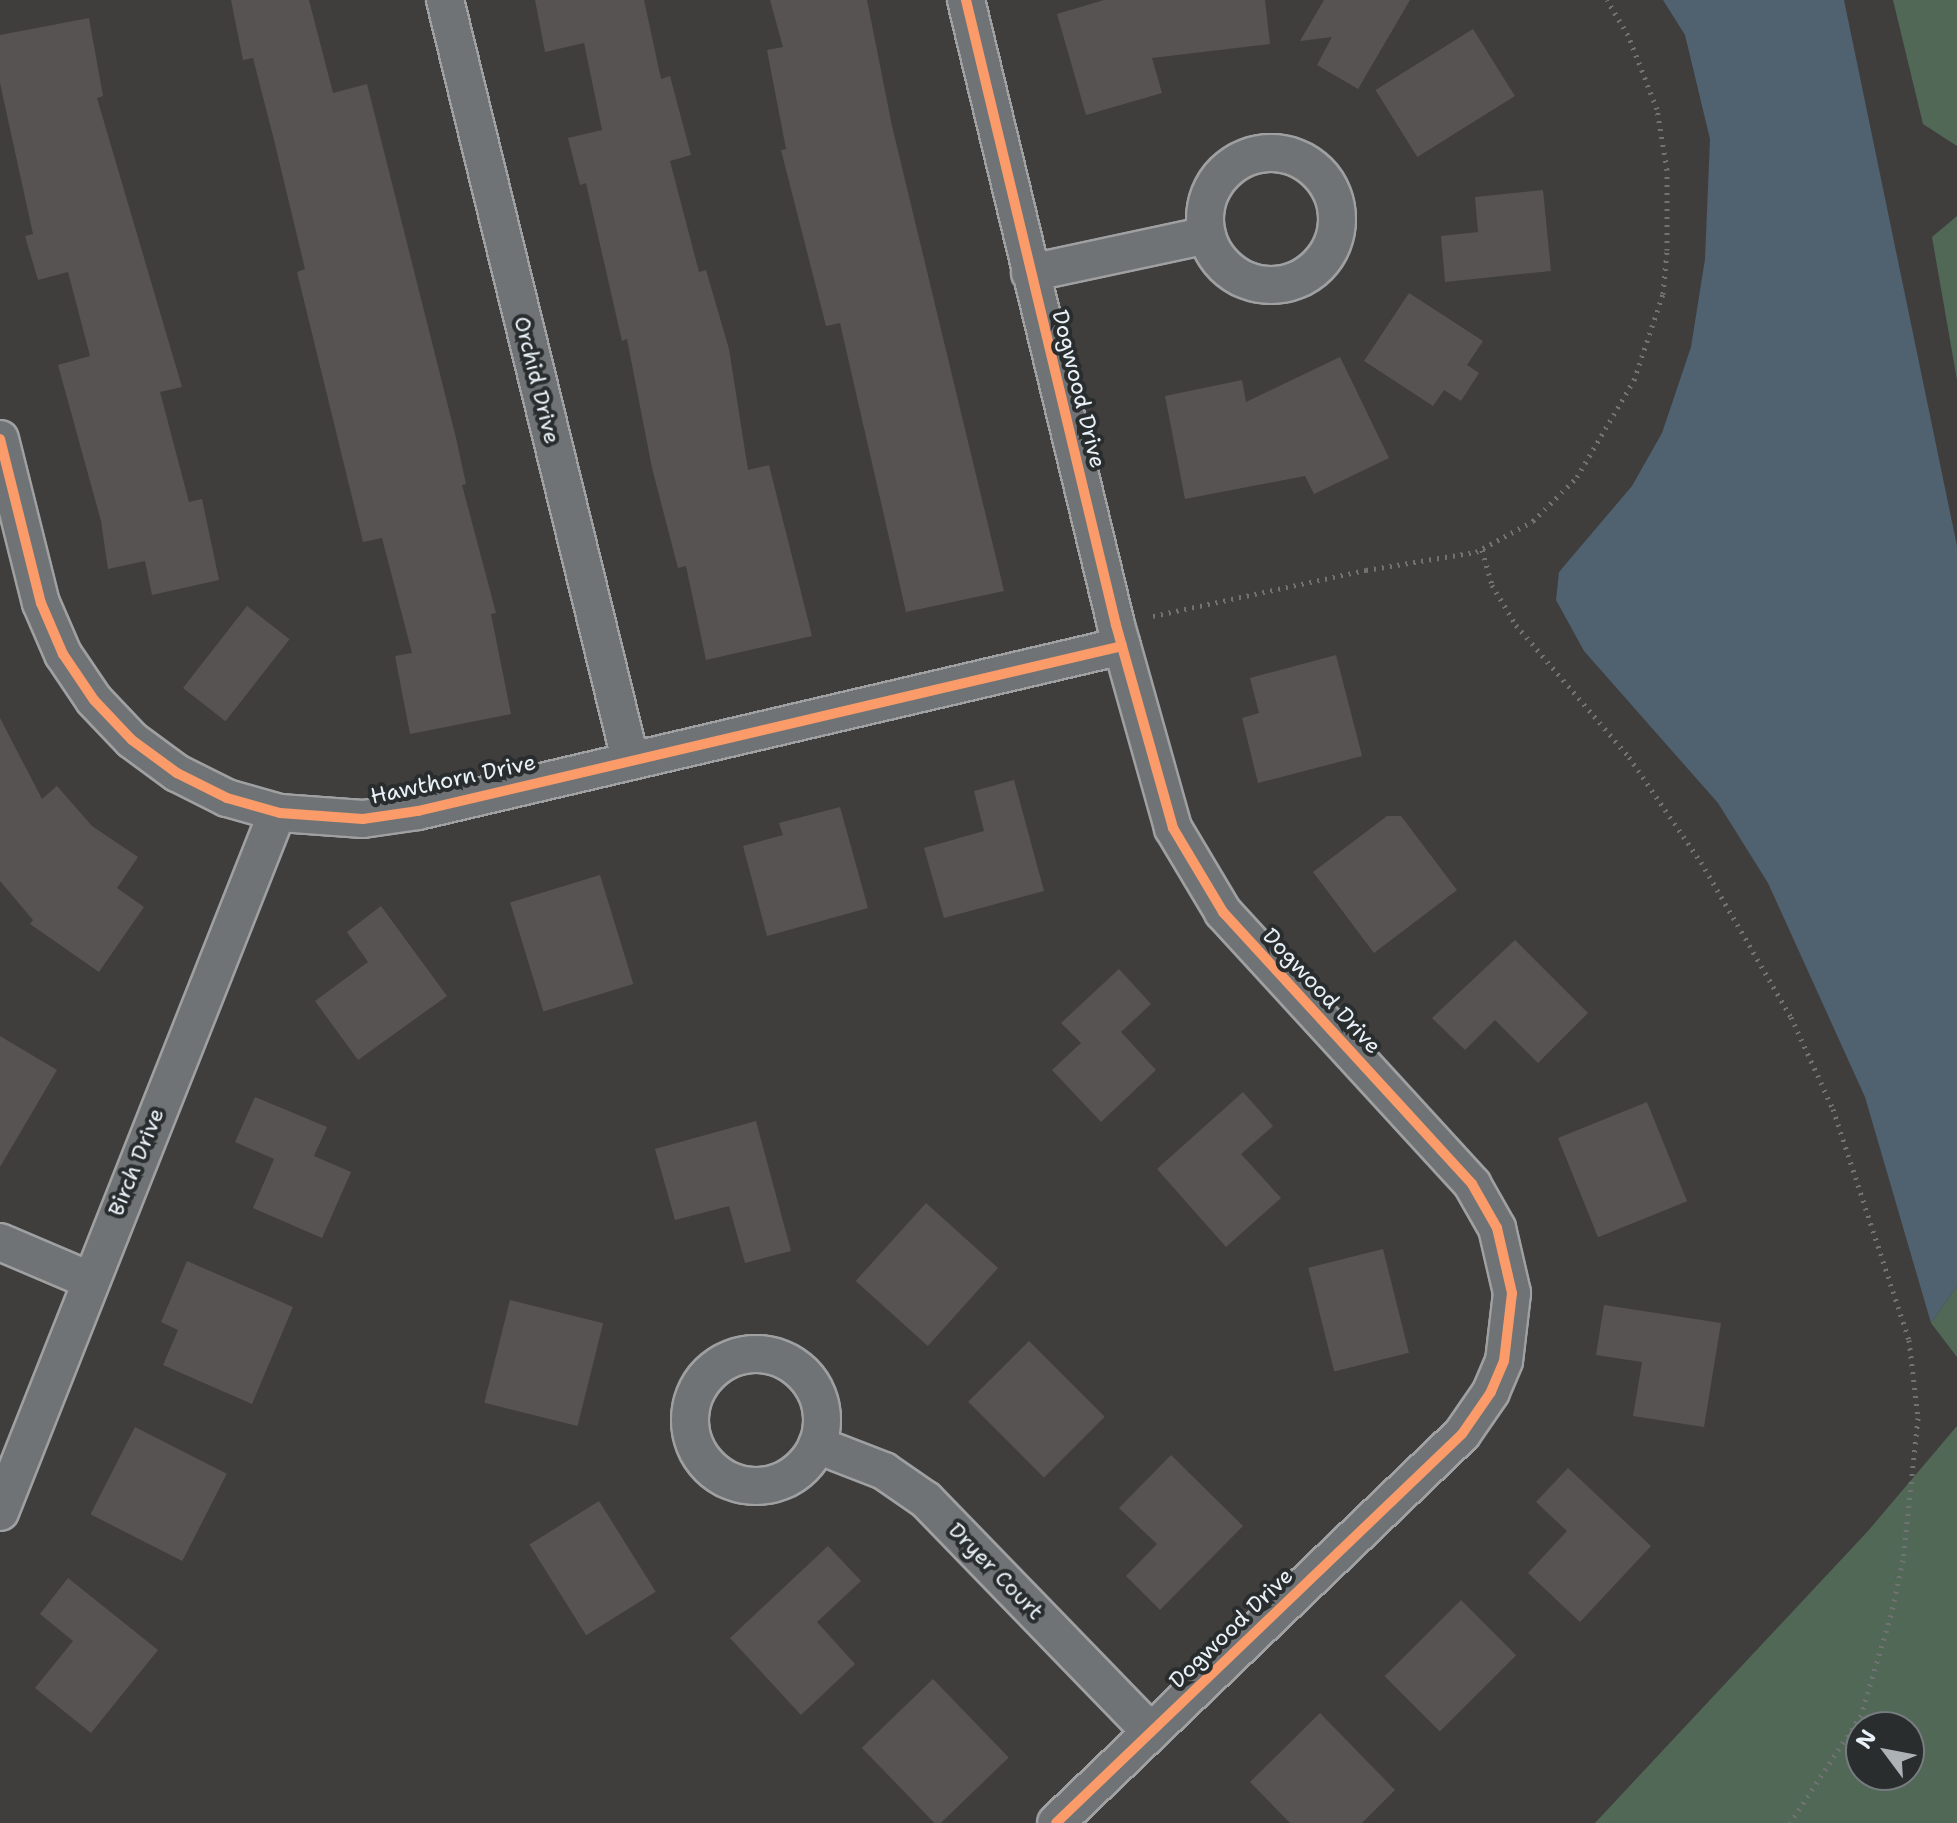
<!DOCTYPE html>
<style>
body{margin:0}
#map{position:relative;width:1957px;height:1823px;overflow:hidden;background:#3f3e3d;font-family:"Shantell Sans",sans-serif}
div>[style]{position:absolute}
.green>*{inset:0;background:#526857}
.water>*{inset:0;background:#506170}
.building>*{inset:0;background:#575352;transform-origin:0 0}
.path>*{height:5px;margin-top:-2.5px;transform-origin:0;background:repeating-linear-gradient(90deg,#707273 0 2px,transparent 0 8px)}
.roads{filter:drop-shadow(2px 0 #9fa0a1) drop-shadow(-2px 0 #9fa0a1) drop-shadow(0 2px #9fa0a1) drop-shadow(0 -2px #9fa0a1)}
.street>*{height:36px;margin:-18px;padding:0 18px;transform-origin:18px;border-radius:18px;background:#6f7375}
.street>.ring{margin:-18px;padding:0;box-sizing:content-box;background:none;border:36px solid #6f7375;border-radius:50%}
.cycleway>*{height:10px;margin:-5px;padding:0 5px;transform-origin:5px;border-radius:5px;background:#fa9b69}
span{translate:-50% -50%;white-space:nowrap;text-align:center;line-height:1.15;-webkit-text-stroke:8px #2a2d2e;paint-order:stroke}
.street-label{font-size:22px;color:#e8f1f8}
.north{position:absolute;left:1845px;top:1711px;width:80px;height:80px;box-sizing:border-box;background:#2a2d2e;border:2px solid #767b7f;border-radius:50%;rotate:302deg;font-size:22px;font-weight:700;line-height:32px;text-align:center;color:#e8f1f8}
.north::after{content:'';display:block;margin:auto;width:28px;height:36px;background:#adb2b7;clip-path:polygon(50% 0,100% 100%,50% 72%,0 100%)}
</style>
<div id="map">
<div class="green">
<i style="clip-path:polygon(1893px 0,1957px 0,1957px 146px,1923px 124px)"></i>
<i style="clip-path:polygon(1957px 216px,1957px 380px,1932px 237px)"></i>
<i style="clip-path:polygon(1957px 1286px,1957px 1357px,1931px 1323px)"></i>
<i style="clip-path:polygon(evenodd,1957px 1426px,1957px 1823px,1595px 1823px,1868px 1531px,1957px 1426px,1861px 1727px,1909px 1727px,1909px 1775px,1861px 1775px,1861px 1727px)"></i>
</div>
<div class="water">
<i style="clip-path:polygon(1663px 0,1844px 0,1957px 546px,1957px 1286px,1931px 1323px,1865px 1097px,1768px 883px,1718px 803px,1584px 651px,1556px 600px,1559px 572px,1632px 486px,1662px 433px,1691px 347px,1705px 259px,1710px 139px,1685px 35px)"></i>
</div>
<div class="building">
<i style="clip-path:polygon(231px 0,309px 0,333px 93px,367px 84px,456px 438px,466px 484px,462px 485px,496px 613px,491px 614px,511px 714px,410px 734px,395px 656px,412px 653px,382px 538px,363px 542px,297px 272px,305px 269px,274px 140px,253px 58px,243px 60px)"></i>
<i style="clip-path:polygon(535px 0,644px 0,661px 79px,670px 76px,691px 155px,670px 161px,699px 272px,706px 270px,729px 349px,748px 470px,769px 465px,812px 636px,706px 660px,686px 566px,678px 568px,652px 468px,627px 339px,622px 341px,586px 183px,580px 185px,568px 138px,602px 130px,584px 43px,545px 52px)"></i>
<i style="clip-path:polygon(770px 0,867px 0,892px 126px,1004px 591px,906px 612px,840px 323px,826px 326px,781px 150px,786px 149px,767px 50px,783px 47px)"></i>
<i style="clip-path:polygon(1104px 0,1265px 0,1270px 44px,1152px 58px,1162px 93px,1086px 115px,1057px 14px)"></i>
<i style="clip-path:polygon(1324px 0,1410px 0,1358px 89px,1317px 65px,1332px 37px,1300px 41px)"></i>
<i style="clip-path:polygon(89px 18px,103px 96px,97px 98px,182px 387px,160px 392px,189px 502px,202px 499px,219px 580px,152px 595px,145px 561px,108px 569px,101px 521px,58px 365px,90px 356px,68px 272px,38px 280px,25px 236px,33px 234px,0 83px,0 35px)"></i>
<i style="left:1473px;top:29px;width:79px;height:115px;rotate:58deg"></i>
<i style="clip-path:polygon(1543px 190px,1551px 271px,1445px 282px,1441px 236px,1478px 232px,1475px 197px)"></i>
<i style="clip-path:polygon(1409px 293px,1483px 341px,1467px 365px,1479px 373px,1461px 401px,1444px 390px,1433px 406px,1364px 361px)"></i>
<i style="clip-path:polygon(1340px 357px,1389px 458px,1314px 494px,1305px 476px,1185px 499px,1165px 396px,1242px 380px,1246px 402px)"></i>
<i style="left:247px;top:606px;width:54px;height:104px;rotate:38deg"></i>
<i style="clip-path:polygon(1336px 655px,1362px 756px,1258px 783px,1242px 718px,1259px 713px,1250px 678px)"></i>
<i style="clip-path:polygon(0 718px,42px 799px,57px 786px,92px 826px,138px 857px,117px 888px,144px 907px,99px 972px,30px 924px,33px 920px,0 881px)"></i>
<i style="clip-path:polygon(1014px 780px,1044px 891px,944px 918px,924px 848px,984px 831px,974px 791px)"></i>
<i style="clip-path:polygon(840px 807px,868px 908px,767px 936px,743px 846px,783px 835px,779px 823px)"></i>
<i style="clip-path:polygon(1387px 816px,1401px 816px,1457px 890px,1374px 953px,1313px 872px)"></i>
<i style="left:600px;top:875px;width:114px;height:94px;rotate:73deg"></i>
<i style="clip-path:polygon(381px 906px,447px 996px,358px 1060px,315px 1001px,368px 962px,347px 932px)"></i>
<i style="clip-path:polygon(1515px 940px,1588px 1013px,1538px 1063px,1495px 1020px,1465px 1050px,1432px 1018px)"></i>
<i style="clip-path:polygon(1119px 969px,1151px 1004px,1121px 1032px,1156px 1070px,1101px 1122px,1052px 1070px,1081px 1043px,1061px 1023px)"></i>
<i style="clip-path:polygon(0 1036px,57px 1070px,0 1167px)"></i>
<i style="clip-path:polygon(1243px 1092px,1273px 1126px,1241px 1154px,1281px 1198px,1226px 1247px,1157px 1169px)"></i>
<i style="clip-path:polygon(255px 1097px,327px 1127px,314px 1156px,351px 1172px,322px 1238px,253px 1208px,274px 1159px,235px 1142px)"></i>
<i style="left:1647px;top:1102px;width:107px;height:96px;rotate:68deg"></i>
<i style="clip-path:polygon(756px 1121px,791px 1251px,745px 1263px,729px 1206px,675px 1220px,655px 1149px)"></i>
<i style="left:926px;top:1203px;width:97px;height:105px;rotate:42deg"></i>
<i style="left:1383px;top:1249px;width:107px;height:77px;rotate:76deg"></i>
<i style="clip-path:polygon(187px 1261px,293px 1307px,252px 1404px,163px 1365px,178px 1330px,161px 1322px)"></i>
<i style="left:510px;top:1300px;width:96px;height:106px;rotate:14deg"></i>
<i style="clip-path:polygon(1604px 1305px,1721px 1323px,1704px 1427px,1633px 1416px,1642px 1362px,1596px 1355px)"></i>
<i style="left:1029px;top:1341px;width:107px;height:86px;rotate:45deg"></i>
<i style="left:135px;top:1427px;width:103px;height:98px;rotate:27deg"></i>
<i style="clip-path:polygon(1171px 1455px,1243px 1526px,1160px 1610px,1126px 1576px,1157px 1544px,1119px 1508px)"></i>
<i style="clip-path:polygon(1568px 1468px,1651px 1546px,1580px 1622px,1528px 1573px,1567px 1531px,1536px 1502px)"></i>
<i style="left:599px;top:1501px;width:107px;height:82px;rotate:58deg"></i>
<i style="clip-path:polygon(828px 1546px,861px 1581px,817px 1622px,855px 1664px,801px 1715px,730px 1638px)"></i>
<i style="clip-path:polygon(68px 1578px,158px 1650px,91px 1733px,35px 1688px,73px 1641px,40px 1614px)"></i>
<i style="left:1461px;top:1600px;width:78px;height:108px;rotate:45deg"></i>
<i style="left:933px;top:1679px;width:109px;height:99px;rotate:46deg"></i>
<i style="clip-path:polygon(1320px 1713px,1395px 1790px,1362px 1823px,1290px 1823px,1250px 1782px)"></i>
</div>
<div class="path">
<i style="left:1482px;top:550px;width:36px;rotate:74deg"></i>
<i style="left:1492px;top:585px;width:47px;rotate:59deg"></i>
<i style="left:1516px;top:625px;width:174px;rotate:49.4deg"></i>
<i style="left:1629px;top:757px;width:127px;rotate:55.6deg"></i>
<i style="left:1701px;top:862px;width:179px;rotate:59.9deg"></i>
<i style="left:1791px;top:1017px;width:101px;rotate:65.5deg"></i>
<i style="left:1833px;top:1109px;width:243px;rotate:71.8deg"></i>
<i style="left:1909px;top:1340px;width:79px;rotate:83.4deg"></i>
<i style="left:1918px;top:1418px;width:143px;rotate:96deg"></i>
<i style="left:1903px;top:1560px;width:56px;rotate:102.3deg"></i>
<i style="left:1891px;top:1615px;width:104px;rotate:106.7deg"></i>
<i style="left:1861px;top:1715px;width:129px;rotate:123.3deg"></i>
<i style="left:1153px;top:616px;width:218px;rotate:-12.2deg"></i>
<i style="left:1366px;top:570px;width:111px;rotate:-9.3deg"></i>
<i style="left:1476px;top:552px;width:65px;rotate:-28.5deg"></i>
<i style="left:1533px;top:521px;width:62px;rotate:-45deg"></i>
<i style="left:1577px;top:477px;width:113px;rotate:-59.6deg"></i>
<i style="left:1634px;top:380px;width:91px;rotate:-71.4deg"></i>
<i style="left:1663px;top:294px;width:44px;rotate:-84.8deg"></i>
<i style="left:1667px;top:250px;width:80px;rotate:-90deg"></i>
<i style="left:1667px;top:170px;width:62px;rotate:-99.3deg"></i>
<i style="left:1657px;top:109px;width:79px;rotate:-111.4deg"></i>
<i style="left:1628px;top:35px;width:41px;rotate:-121deg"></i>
</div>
<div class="roads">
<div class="street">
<i style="left:445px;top:0;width:781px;rotate:76.3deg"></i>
<i style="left:966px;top:0;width:643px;rotate:76.5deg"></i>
<i style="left:1116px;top:625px;width:211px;rotate:74.3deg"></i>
<i style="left:1173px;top:828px;width:98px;rotate:59.2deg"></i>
<i style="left:1223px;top:912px;width:369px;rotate:47.5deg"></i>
<i style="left:1472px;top:1184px;width:51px;rotate:60.4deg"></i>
<i style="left:1497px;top:1228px;width:67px;rotate:77deg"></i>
<i style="left:1512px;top:1293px;width:68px;rotate:96.7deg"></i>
<i style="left:1504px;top:1361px;width:34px;rotate:113deg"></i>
<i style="left:1491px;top:1392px;width:51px;rotate:124.6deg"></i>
<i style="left:1462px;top:1434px;width:562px;rotate:136.23deg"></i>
<i class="ring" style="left:1205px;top:153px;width:96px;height:96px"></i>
<i style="left:1030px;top:273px;width:181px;rotate:-12.1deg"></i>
<i style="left:0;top:439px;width:169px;rotate:76deg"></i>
<i style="left:41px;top:603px;width:56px;rotate:66.7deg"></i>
<i style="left:63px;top:654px;width:55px;rotate:56deg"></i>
<i style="left:94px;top:700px;width:55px;rotate:46.5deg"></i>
<i style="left:132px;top:740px;width:56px;rotate:36.3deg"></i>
<i style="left:177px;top:773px;width:56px;rotate:26.6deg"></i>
<i style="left:227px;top:798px;width:55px;rotate:15.8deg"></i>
<i style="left:280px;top:813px;width:83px;rotate:4.1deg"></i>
<i style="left:363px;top:819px;width:56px;rotate:-8.3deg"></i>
<i style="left:418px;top:811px;width:723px;rotate:-13.19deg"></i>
<i style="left:0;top:1242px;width:97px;rotate:23.1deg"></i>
<i class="ring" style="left:690px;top:1354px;width:96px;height:96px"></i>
<i style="left:817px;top:1445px;width:72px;rotate:21.2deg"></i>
<i style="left:884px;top:1471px;width:51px;rotate:34.6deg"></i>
<i style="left:926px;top:1500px;width:323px;rotate:45.9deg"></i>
<i style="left:0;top:1512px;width:752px;rotate:-68.38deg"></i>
</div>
</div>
<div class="cycleway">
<i style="left:966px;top:0;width:643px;rotate:76.5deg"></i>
<i style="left:1116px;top:625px;width:211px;rotate:74.3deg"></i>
<i style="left:1173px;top:828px;width:98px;rotate:59.2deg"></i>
<i style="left:1223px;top:912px;width:369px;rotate:47.5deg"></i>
<i style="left:1472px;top:1184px;width:51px;rotate:60.4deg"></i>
<i style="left:1497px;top:1228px;width:67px;rotate:77deg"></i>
<i style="left:1512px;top:1293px;width:68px;rotate:96.7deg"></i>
<i style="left:1504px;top:1361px;width:34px;rotate:113deg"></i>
<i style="left:1491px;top:1392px;width:51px;rotate:124.6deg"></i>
<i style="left:1462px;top:1434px;width:562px;rotate:136.23deg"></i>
<i style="left:0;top:439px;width:169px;rotate:76deg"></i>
<i style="left:41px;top:603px;width:56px;rotate:66.7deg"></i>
<i style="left:63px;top:654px;width:55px;rotate:56deg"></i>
<i style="left:94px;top:700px;width:55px;rotate:46.5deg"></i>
<i style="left:132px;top:740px;width:56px;rotate:36.3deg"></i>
<i style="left:177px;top:773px;width:56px;rotate:26.6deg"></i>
<i style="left:227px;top:798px;width:55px;rotate:15.8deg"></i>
<i style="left:280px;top:813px;width:83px;rotate:4.1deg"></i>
<i style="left:363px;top:819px;width:56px;rotate:-8.3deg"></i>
<i style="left:418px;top:811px;width:723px;rotate:-13.19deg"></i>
</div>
<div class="street-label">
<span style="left:537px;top:380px;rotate:76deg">Orchid Drive</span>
<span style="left:1079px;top:389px;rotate:76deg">Dogwood Drive</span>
<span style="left:453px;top:779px;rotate:-12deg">Hawthorn Drive</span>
<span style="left:1322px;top:991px;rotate:47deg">Dogwood Drive</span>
<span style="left:136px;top:1162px;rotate:-68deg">Birch Drive</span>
<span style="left:996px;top:1571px;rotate:46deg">Dryer Court</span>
<span style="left:1231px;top:1628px;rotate:-44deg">Dogwood Drive</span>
</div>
<div class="north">N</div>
</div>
